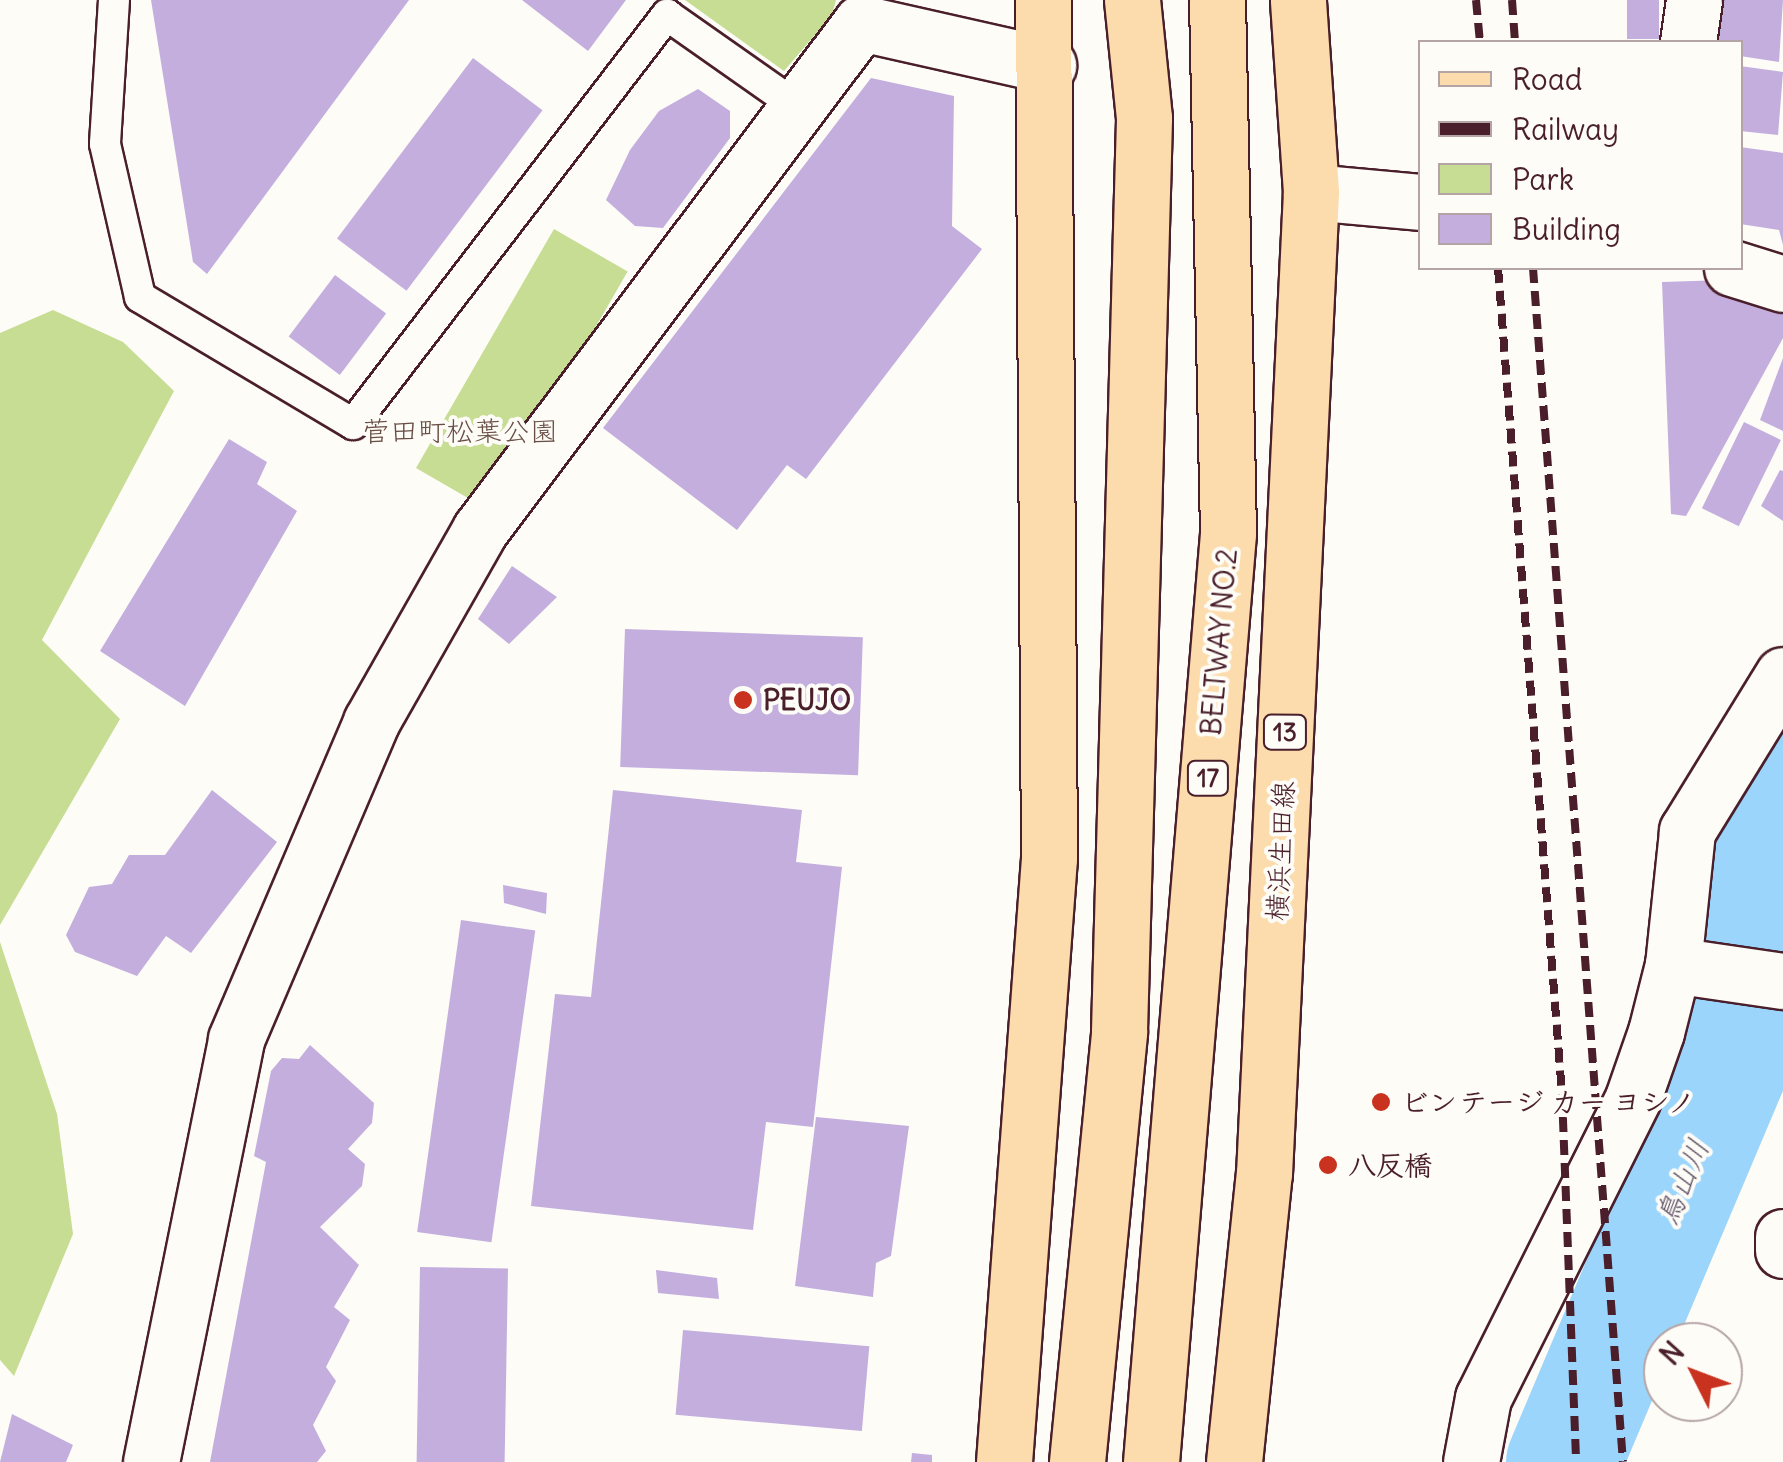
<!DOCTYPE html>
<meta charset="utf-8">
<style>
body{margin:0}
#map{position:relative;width:1783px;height:1462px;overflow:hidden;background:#fdfcf7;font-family:Delius,"Klee One",sans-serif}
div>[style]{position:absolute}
.green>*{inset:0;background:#c6dd93;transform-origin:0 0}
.river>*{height:115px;margin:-57.5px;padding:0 57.5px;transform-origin:57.5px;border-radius:57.5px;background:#9cd5fb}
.building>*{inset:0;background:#c3aede;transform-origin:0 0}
.roads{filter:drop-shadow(2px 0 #4a1f2b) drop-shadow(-2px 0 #4a1f2b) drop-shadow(0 2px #4a1f2b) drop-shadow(0 -2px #4a1f2b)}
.service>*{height:30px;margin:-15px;padding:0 15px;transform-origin:15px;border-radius:15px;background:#fdfcf7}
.minor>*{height:55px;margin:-27.5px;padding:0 27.5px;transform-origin:27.5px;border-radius:27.5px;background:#fdfcf7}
.primary>*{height:55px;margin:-27.5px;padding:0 27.5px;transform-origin:27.5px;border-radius:27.5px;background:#fcdcac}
.rail>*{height:8px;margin-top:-4px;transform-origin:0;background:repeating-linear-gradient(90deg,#4a1f2b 0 15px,transparent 0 23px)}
.dots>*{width:28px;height:28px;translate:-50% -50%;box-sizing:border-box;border:5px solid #fdfcf7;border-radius:50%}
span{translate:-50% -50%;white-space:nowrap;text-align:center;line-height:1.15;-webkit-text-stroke:8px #fdfcf7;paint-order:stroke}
.shield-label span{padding:2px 8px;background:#fdfcf7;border:2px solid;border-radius:8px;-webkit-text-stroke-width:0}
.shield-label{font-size:25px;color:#4a1f2b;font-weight:700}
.park-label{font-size:28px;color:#694e45}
.street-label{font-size:28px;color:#4a1f2b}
.poi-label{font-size:28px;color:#4a1f2b;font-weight:700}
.left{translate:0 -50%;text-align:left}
.water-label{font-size:30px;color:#635669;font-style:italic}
.legend{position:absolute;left:1418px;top:40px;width:325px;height:230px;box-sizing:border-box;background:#fdfcf7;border:2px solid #b5a4a5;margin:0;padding:12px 18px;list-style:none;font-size:30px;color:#4a1f2b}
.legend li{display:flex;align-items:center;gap:20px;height:50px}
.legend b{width:50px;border:2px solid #b5a4a5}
.north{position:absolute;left:1643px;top:1322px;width:100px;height:100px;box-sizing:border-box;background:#fdfcf7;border:2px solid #b5a4a5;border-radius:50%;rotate:312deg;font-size:28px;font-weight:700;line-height:40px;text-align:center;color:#4a1f2b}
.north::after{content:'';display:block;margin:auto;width:35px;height:45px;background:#c8321e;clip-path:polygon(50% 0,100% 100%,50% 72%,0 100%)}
</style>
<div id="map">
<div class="green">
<i style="clip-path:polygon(685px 0,836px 0,832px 15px,784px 71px)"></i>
<i style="left:554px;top:229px;width:85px;height:276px;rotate:30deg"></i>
<i style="clip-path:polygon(53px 310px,123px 342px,174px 391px,42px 640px,120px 719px,0 925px,0 333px)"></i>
<i style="clip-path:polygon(0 942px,57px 1114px,73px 1234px,14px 1376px,0 1360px)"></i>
</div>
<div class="river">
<i style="left:1563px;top:1462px;width:449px;rotate:-67.1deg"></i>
<i style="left:1738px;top:1048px;width:223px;rotate:-84.1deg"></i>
<i style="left:1761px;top:826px;width:55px;rotate:-66.3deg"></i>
</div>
<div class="building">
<i style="clip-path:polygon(151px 0,409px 0,207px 274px,193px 262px)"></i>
<i style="clip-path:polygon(522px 0,626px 0,588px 51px)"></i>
<i style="left:1627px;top:0;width:32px;height:39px"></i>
<i style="clip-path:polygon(1724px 0,1783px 0,1779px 62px,1740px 56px,1740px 42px,1717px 42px)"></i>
<i style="left:473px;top:58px;width:87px;height:226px;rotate:37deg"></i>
<i style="clip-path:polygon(1740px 66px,1783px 72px,1778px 135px,1740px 131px)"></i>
<i style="clip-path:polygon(871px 78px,954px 96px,952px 226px,982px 249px,806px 479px,787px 465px,737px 530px,603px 428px)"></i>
<i style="clip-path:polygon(698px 89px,730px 111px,730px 138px,663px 228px,635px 226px,606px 200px,630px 150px,659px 111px)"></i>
<i style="clip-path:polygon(1740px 147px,1783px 153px,1783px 245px,1779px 230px,1740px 224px)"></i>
<i style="left:335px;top:275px;width:64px;height:77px;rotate:37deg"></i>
<i style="clip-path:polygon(1725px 280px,1783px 297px,1783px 338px,1686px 516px,1671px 514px,1662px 282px)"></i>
<i style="clip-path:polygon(1783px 358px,1783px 431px,1760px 420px)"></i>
<i style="left:1744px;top:422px;width:41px;height:96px;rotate:26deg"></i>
<i style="clip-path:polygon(229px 439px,267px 462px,257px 484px,297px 511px,185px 706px,100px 651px)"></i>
<i style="clip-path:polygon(1780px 470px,1783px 471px,1783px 521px,1761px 506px)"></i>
<i style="clip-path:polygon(512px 566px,557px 597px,509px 644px,478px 619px)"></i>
<i style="left:625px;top:629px;width:238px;height:138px;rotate:2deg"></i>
<i style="clip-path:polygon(212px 790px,277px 842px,191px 953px,166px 936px,137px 976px,75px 952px,66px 935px,89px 887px,112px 884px,129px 855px,165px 855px)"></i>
<i style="clip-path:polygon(613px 790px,802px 810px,796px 862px,842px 867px,813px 1127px,766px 1122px,753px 1230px,531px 1206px,555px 994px,591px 997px)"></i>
<i style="clip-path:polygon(503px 885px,547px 893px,546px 914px,504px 903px)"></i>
<i style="left:461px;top:920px;width:75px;height:315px;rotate:8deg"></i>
<i style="clip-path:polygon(310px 1045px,374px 1103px,372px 1123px,348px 1149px,365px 1164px,362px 1186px,320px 1227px,359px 1265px,334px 1307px,350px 1320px,326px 1367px,336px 1381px,313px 1425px,326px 1451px,317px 1462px,210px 1462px,266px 1162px,254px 1156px,271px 1071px,282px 1058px,299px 1059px)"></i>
<i style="clip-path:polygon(816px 1117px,909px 1126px,891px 1256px,876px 1263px,873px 1297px,795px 1286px)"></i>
<i style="left:420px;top:1267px;width:88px;height:195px;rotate:1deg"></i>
<i style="clip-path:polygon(656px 1270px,717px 1278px,719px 1299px,658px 1293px)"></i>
<i style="left:683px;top:1330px;width:187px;height:85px;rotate:5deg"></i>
<i style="clip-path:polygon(12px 1414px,73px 1445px,66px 1462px,0 1462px)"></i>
<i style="clip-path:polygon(912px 1453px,932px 1455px,932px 1462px,911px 1462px)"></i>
</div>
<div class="roads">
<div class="service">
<i style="left:114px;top:0;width:144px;rotate:93.6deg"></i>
<i style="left:105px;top:144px;width:157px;rotate:77.1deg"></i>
<i style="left:140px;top:297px;width:248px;rotate:30.8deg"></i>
<i style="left:353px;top:424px;width:516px;rotate:-52.49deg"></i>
<i style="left:667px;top:15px;width:160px;rotate:35.1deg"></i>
</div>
<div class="minor">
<i style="left:1688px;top:42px;width:42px;rotate:-81.9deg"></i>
<i style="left:1311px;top:192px;width:109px;rotate:5.2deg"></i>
<i style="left:1732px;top:268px;width:53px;rotate:17.4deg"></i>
<i style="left:1673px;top:965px;width:111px;rotate:8.3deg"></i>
<i style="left:1783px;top:1237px;width:13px;rotate:90deg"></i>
<i style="left:151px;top:1462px;width:431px;rotate:-78.6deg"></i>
<i style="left:236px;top:1039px;width:345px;rotate:-66.9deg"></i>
<i style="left:371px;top:722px;width:221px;rotate:-60.4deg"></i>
<i style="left:480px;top:530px;width:634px;rotate:-53.08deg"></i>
<i style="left:861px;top:23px;width:192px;rotate:12.7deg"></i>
<i style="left:1471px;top:1462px;width:65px;rotate:-79.4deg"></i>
<i style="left:1483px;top:1398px;width:335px;rotate:-63.4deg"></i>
<i style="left:1633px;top:1098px;width:70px;rotate:-70.8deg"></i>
<i style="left:1656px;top:1032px;width:69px;rotate:-75.8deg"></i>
<i style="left:1673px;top:965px;width:135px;rotate:-84deg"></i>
<i style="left:1687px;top:831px;width:183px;rotate:-58.4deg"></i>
</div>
<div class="primary">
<i style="left:1004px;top:1462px;width:606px;rotate:-85.74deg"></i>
<i style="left:1049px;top:858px;width:858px;rotate:-90.4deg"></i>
<i style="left:1077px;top:1462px;width:433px;rotate:-84.4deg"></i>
<i style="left:1119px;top:1031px;width:913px;rotate:-88.43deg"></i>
<i style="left:1144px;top:118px;width:119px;rotate:-95.8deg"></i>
<i style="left:1151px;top:1462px;width:932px;rotate:-85.26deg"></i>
<i style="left:1228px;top:533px;width:533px;rotate:-91.18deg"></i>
<i style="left:1234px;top:1462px;width:290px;rotate:-84.1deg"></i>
<i style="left:1264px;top:1174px;width:983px;rotate:-87.26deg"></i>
<i style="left:1311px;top:192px;width:192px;rotate:-93.9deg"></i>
</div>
</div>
<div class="rail">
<i style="left:1476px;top:0;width:42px;rotate:84.6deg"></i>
<i style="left:1512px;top:0;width:42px;rotate:85.9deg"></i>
<i style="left:1498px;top:268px;width:828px;rotate:85.57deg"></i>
<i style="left:1562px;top:1094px;width:368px;rotate:87.8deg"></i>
<i style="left:1533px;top:268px;width:1197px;rotate:85.69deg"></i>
</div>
<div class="dots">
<i style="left:743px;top:700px;background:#c8321e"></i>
<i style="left:1381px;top:1102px;background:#c8321e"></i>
<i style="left:1328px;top:1165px;background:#c8321e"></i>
</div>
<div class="shield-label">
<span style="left:1285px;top:732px">13</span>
<span style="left:1208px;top:778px">17</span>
</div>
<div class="park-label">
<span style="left:460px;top:431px">菅田町松葉公園</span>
</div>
<div class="street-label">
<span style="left:1219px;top:642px;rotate:-85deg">BELTWAY NO.2</span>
<span style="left:1280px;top:851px;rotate:-87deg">横浜生田線</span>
</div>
<div class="poi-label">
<span class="left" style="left:763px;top:700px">PEUJO</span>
<span class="left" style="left:1401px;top:1102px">ビンテージ カー ヨシノ</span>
<span class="left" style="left:1348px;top:1165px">八反橋</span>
</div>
<div class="water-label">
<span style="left:1682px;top:1182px;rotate:-67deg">鳥山川</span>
</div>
<ul class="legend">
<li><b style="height:12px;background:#fcdcac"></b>Road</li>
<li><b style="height:12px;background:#4a1f2b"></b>Railway</li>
<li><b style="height:28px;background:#c6dd93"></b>Park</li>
<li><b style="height:28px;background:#c3aede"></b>Building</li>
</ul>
<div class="north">N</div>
</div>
